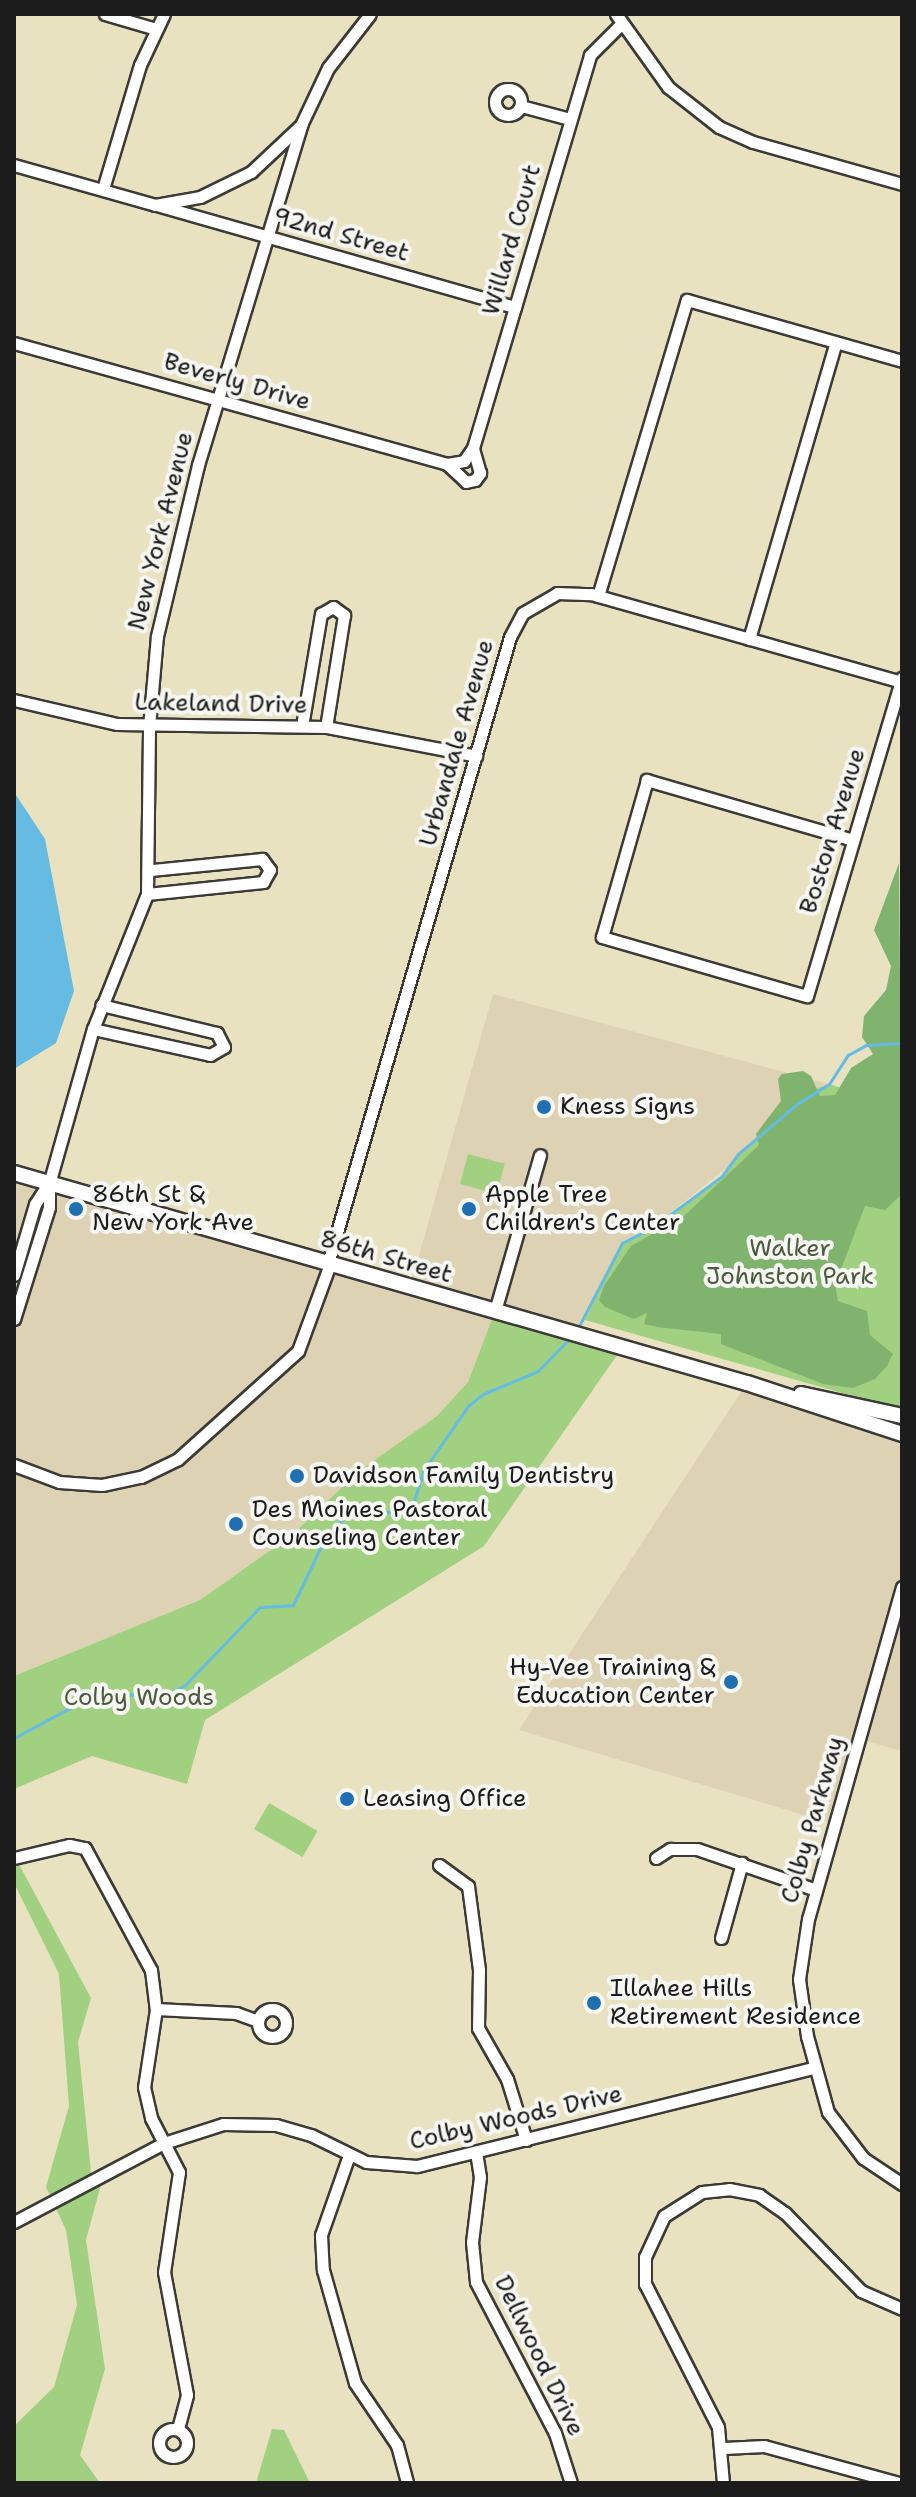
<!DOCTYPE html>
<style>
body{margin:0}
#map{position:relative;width:916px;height:2497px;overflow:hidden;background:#e8e2c1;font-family:"Shantell Sans",sans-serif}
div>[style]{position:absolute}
.built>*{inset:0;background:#ded2b4}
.green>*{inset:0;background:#a1d180;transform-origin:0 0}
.forest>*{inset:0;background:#80b36e}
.water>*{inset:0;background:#65bbe2}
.stream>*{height:3px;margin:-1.5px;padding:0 1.5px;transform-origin:1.5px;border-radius:1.5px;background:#65bbe2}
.roads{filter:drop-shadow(2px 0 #3b3a35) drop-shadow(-2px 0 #3b3a35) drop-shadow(0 2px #3b3a35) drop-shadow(0 -2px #3b3a35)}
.minor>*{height:11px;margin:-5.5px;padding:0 5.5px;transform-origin:5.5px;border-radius:5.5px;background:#fff}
.minor>.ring{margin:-5.5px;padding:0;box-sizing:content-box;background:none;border:11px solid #fff;border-radius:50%}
.major>*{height:14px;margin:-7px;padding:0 7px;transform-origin:7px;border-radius:7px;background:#fff}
.dots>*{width:22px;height:22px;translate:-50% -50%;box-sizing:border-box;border:4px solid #f6f6f2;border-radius:50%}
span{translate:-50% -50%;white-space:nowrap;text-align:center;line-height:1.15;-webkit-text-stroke:8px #f6f6f2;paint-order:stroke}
.street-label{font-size:24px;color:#1c1c1c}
.poi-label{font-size:24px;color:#1c1c1c}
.left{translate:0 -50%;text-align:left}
.right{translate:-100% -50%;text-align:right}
.park-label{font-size:24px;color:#4b5b3f}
.frame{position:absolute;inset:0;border:16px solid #1c1c1c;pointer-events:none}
</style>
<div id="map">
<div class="built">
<i style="clip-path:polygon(493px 994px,829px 1084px,652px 1228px,599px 1288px,574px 1334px,495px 1311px,468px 1382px,437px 1416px,359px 1471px,292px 1535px,200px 1600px,14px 1676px,14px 1174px,410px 1287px)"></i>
<i style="clip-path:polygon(747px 1383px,902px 1434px,902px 1751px,859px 1739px,834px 1824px,519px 1730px)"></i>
</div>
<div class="green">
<i style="clip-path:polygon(902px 965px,902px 1410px,585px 1320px,622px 1243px,652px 1228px,722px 1176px,738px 1154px,818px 1088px,829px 1084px,863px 1095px)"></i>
<i style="left:468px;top:1154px;width:38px;height:31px;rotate:15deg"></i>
<i style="clip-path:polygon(495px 1311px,622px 1348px,484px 1546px,205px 1720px,187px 1784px,92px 1756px,14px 1789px,14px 1676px,200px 1600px,292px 1535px,359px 1471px,437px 1416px,468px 1382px)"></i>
<i style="left:269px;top:1803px;width:56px;height:30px;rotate:30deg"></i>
<i style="clip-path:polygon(14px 1855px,91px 1998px,78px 2042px,92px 2182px,103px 2177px,86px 2240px,105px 2369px,80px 2455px,100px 2483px,14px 2483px,14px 2426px,54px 2387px,77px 2305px,66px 2230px,46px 2187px,69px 2106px,59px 1974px,14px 1883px)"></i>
<i style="clip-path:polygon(272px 2429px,284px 2430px,310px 2483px,256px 2483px)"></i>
</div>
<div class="forest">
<i style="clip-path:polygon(899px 863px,902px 1194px,885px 1210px,865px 1206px,835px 1285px,838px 1301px,867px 1311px,870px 1335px,893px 1354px,887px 1366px,875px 1379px,853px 1388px,823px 1384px,721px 1344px,721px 1334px,657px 1327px,644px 1324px,647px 1313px,634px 1319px,605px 1307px,599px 1300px,604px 1286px,631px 1246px,684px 1216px,759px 1145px,756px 1134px,781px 1101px,778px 1079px,782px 1074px,803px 1071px,811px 1076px,820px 1096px,835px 1095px,851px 1068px,873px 1054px,862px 1037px,864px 1016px,886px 990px,891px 966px,874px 930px)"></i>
</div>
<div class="water">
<i style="clip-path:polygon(14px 792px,45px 839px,74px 991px,56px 1043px,14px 1069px)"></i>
</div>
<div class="stream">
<i style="left:578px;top:1328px;width:96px;rotate:-62.6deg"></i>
<i style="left:622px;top:1243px;width:34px;rotate:-27deg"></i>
<i style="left:652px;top:1228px;width:87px;rotate:-36.6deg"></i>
<i style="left:722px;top:1176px;width:27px;rotate:-54deg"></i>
<i style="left:738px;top:1154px;width:77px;rotate:-40.3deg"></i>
<i style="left:797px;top:1104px;width:38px;rotate:-32deg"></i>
<i style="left:829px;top:1084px;width:35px;rotate:-57deg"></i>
<i style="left:848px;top:1055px;width:21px;rotate:-29deg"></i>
<i style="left:866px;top:1045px;width:36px;rotate:-3deg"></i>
<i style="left:14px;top:1738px;width:91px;rotate:-28.3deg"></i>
<i style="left:94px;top:1695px;width:74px;rotate:-0.8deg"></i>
<i style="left:168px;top:1694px;width:18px;rotate:-27deg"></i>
<i style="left:184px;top:1686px;width:110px;rotate:-46.1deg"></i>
<i style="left:260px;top:1607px;width:33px;rotate:-3deg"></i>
<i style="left:293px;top:1605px;width:72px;rotate:-64.5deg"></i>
<i style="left:324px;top:1540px;width:23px;rotate:-50deg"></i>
<i style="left:339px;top:1522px;width:14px;rotate:-36deg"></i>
<i style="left:350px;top:1514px;width:55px;rotate:-3.1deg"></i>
<i style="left:405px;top:1511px;width:13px;rotate:-48deg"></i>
<i style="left:414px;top:1501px;width:31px;rotate:-73deg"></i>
<i style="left:423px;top:1471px;width:79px;rotate:-55.3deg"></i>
<i style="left:468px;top:1406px;width:19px;rotate:-39deg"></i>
<i style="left:483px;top:1394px;width:60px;rotate:-22.7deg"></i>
<i style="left:538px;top:1371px;width:47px;rotate:-45.9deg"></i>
</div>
<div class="roads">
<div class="minor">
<i style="left:105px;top:14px;width:53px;rotate:16.4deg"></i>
<i style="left:616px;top:14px;width:90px;rotate:54.5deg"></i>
<i style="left:668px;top:87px;width:65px;rotate:38.1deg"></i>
<i style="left:719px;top:127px;width:37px;rotate:24deg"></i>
<i style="left:753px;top:142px;width:155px;rotate:15.7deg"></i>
<i class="ring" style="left:495px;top:89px;width:15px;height:15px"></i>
<i style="left:521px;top:106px;width:51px;rotate:14.9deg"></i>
<i style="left:14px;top:165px;width:147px;rotate:15.8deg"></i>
<i style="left:155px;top:205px;width:46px;rotate:-10.1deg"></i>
<i style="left:200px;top:197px;width:57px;rotate:-26.1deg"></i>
<i style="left:251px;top:172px;width:69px;rotate:-43.2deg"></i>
<i style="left:301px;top:125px;width:63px;rotate:-64.7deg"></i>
<i style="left:328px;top:68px;width:68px;rotate:-52.1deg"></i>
<i style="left:103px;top:189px;width:129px;rotate:-73.4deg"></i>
<i style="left:140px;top:65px;width:56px;rotate:-64.8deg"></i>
<i style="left:160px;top:206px;width:369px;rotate:15.9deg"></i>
<i style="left:14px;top:343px;width:450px;rotate:15.6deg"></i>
<i style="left:447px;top:464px;width:17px;rotate:-10deg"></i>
<i style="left:464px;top:461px;width:16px;rotate:-55deg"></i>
<i style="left:473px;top:448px;width:410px;rotate:-73.4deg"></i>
<i style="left:590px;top:55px;width:45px;rotate:-45deg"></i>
<i style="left:447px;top:464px;width:26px;rotate:43deg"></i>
<i style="left:466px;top:482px;width:9px;rotate:-13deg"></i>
<i style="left:475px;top:480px;width:9px;rotate:-54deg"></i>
<i style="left:480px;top:473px;width:26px;rotate:-106deg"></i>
<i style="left:598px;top:596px;width:309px;rotate:-73.3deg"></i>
<i style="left:687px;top:300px;width:223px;rotate:15.8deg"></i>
<i style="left:749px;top:639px;width:309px;rotate:-73.7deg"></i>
<i style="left:14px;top:700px;width:106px;rotate:13.1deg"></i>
<i style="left:117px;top:724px;width:209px;rotate:0.8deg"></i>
<i style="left:326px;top:727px;width:153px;rotate:10.9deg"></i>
<i style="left:302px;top:726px;width:114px;rotate:-80.4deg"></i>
<i style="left:321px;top:614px;width:14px;rotate:-30deg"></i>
<i style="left:333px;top:607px;width:14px;rotate:36deg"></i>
<i style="left:344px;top:615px;width:113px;rotate:99.1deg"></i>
<i style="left:853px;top:840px;width:215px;rotate:-163.8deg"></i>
<i style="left:647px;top:780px;width:163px;rotate:106deg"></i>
<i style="left:602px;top:937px;width:213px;rotate:16.1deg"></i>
<i style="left:807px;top:996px;width:332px;rotate:-73.4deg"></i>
<i style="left:147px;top:894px;width:117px;rotate:-5.9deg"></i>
<i style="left:263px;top:882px;width:14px;rotate:-60deg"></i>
<i style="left:270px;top:870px;width:14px;rotate:-126deg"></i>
<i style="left:262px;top:859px;width:112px;rotate:174.3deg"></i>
<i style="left:93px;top:1029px;width:120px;rotate:12.5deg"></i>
<i style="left:210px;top:1055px;width:16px;rotate:-30deg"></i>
<i style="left:224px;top:1047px;width:16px;rotate:-117deg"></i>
<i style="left:217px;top:1033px;width:119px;rotate:-166.4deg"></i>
<i style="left:328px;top:1263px;width:652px;rotate:-73.79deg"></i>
<i style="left:510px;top:637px;width:27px;rotate:-62deg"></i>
<i style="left:523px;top:613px;width:39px;rotate:-30deg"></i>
<i style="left:557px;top:593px;width:34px;rotate:2deg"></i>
<i style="left:591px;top:594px;width:322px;rotate:15.8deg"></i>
<i style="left:14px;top:1275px;width:74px;rotate:-73.5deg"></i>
<i style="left:35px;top:1204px;width:24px;rotate:-57deg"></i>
<i style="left:495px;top:1311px;width:162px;rotate:-73.9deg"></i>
<i style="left:14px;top:1319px;width:117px;rotate:-72.6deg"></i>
<i style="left:49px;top:1207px;width:23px;rotate:-90deg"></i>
<i style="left:49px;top:1184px;width:161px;rotate:-74.2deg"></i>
<i style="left:93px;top:1029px;width:145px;rotate:-68.2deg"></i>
<i style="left:147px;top:894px;width:167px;rotate:-89.3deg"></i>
<i style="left:149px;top:727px;width:91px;rotate:-85deg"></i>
<i style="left:157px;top:636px;width:176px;rotate:-76.5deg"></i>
<i style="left:198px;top:465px;width:355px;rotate:-73.1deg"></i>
<i style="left:14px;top:1465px;width:48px;rotate:20.7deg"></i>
<i style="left:59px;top:1482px;width:43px;rotate:4deg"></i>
<i style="left:102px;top:1485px;width:40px;rotate:-12deg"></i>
<i style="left:141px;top:1477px;width:41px;rotate:-25.9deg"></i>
<i style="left:178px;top:1459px;width:161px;rotate:-42deg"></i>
<i style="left:298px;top:1351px;width:93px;rotate:-69.8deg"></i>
<i style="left:902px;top:1587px;width:345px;rotate:105.8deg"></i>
<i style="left:808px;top:1919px;width:61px;rotate:98.5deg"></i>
<i style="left:799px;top:1979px;width:58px;rotate:82deg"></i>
<i style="left:807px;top:2036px;width:79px;rotate:74.6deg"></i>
<i style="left:828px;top:2112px;width:58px;rotate:52.7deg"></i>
<i style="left:863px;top:2158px;width:47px;rotate:33.7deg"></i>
<i style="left:14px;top:1858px;width:57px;rotate:-13.3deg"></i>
<i style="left:69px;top:1845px;width:16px;rotate:11deg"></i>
<i style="left:85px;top:1848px;width:139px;rotate:61.6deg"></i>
<i style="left:151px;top:1970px;width:39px;rotate:83deg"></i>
<i style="left:156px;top:2009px;width:79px;rotate:98.7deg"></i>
<i style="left:144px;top:2087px;width:32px;rotate:77deg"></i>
<i style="left:151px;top:2118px;width:61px;rotate:62.6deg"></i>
<i style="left:179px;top:2172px;width:101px;rotate:98.5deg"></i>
<i style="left:164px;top:2272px;width:125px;rotate:79.4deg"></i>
<i style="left:187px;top:2395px;width:35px;rotate:105deg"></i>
<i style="left:656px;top:1858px;width:17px;rotate:-33deg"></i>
<i style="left:670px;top:1849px;width:27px"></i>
<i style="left:697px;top:1849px;width:126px;rotate:19deg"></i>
<i style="left:439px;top:1865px;width:36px;rotate:36deg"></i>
<i style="left:468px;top:1886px;width:85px;rotate:82.5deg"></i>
<i style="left:479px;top:1970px;width:58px;rotate:91deg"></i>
<i style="left:478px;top:2028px;width:59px;rotate:60.4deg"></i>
<i style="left:507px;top:2079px;width:64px;rotate:72.7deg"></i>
<i style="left:721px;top:1938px;width:78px;rotate:-74.4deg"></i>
<i style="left:156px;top:2009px;width:80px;rotate:2.9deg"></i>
<i style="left:236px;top:2013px;width:23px;rotate:20deg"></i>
<i class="ring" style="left:258px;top:2009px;width:17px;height:17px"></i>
<i style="left:476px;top:2152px;width:25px;rotate:81deg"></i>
<i style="left:480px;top:2177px;width:65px;rotate:97deg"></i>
<i style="left:472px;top:2242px;width:40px;rotate:84.3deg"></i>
<i style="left:476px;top:2282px;width:170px;rotate:62.4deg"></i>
<i style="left:555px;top:2433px;width:52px;rotate:72.3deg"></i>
<i style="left:349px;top:2155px;width:85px;rotate:109.3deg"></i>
<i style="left:321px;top:2235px;width:35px;rotate:87deg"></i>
<i style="left:323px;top:2270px;width:117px;rotate:74.2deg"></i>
<i style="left:355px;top:2383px;width:75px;rotate:55.9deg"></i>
<i style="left:397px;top:2445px;width:39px;rotate:75deg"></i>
<i style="left:14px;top:2222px;width:170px;rotate:-27.8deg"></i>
<i style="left:164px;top:2143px;width:62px;rotate:-17.9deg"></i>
<i style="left:223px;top:2124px;width:53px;rotate:1.1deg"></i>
<i style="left:276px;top:2125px;width:36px;rotate:16deg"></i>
<i style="left:311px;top:2135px;width:61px;rotate:26.1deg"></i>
<i style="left:366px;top:2162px;width:51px;rotate:4.5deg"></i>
<i style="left:417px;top:2166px;width:409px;rotate:-13.9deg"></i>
<i class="ring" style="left:159px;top:2429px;width:17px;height:17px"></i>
<i style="left:724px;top:2448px;width:40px;rotate:-2.9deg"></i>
<i style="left:764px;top:2446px;width:140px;rotate:15.3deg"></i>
<i style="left:723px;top:2483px;width:56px;rotate:-95.1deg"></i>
<i style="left:718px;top:2427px;width:161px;rotate:-117deg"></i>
<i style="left:645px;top:2284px;width:27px;rotate:-90deg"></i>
<i style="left:645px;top:2257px;width:45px;rotate:-65.1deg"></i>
<i style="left:664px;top:2216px;width:45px;rotate:-32.3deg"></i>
<i style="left:702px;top:2192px;width:27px;rotate:-6deg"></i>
<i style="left:729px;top:2189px;width:31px;rotate:11deg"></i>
<i style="left:759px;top:2195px;width:32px;rotate:35deg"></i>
<i style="left:785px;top:2213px;width:109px;rotate:45.7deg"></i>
<i style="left:861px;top:2291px;width:45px;rotate:23.7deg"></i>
</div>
<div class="major">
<i style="left:14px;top:1173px;width:762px;rotate:15.99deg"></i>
<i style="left:747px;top:1383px;width:163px;rotate:18.2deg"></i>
<i style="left:801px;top:1394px;width:103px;rotate:12.3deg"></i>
</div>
</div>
<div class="dots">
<i style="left:544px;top:1107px;background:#1f6fb2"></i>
<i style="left:76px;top:1209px;background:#1f6fb2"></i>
<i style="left:469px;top:1209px;background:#1f6fb2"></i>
<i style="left:297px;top:1476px;background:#1f6fb2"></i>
<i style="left:236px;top:1524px;background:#1f6fb2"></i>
<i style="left:731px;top:1682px;background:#1f6fb2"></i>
<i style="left:347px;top:1799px;background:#1f6fb2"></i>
<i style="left:594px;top:2003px;background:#1f6fb2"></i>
</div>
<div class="street-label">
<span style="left:341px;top:235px;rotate:16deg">92nd Street</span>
<span style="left:512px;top:240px;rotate:-74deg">Willard Court</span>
<span style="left:237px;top:382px;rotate:16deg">Beverly Drive</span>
<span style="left:161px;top:531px;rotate:-76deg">New York Avenue</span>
<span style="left:221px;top:704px;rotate:1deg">Lakeland Drive</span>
<span style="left:457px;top:743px;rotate:-74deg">Urbandale Avenue</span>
<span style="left:833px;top:831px;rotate:-73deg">Boston Avenue</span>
<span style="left:386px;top:1257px;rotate:16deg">86th Street</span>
<span style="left:813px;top:1820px;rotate:-74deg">Colby Parkway</span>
<span style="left:516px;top:2118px;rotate:-13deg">Colby Woods Drive</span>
<span style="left:539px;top:2356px;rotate:64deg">Dellwood Drive</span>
</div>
<div class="poi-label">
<span class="left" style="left:560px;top:1107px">Kness Signs</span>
<span class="left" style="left:92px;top:1209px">86th St &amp;<br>New York Ave</span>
<span class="left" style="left:485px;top:1209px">Apple Tree<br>Children's Center</span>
<span class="left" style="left:313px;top:1476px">Davidson Family Dentistry</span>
<span class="left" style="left:252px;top:1524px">Des Moines Pastoral<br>Counseling Center</span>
<span class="right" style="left:715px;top:1682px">Hy-Vee Training &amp;<br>Education Center</span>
<span class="left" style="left:363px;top:1799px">Leasing Office</span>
<span class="left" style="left:610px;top:2003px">Illahee Hills<br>Retirement Residence</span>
</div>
<div class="park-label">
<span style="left:790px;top:1263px">Walker<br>Johnston Park</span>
<span style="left:139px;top:1698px">Colby Woods</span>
</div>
<div class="frame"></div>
</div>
